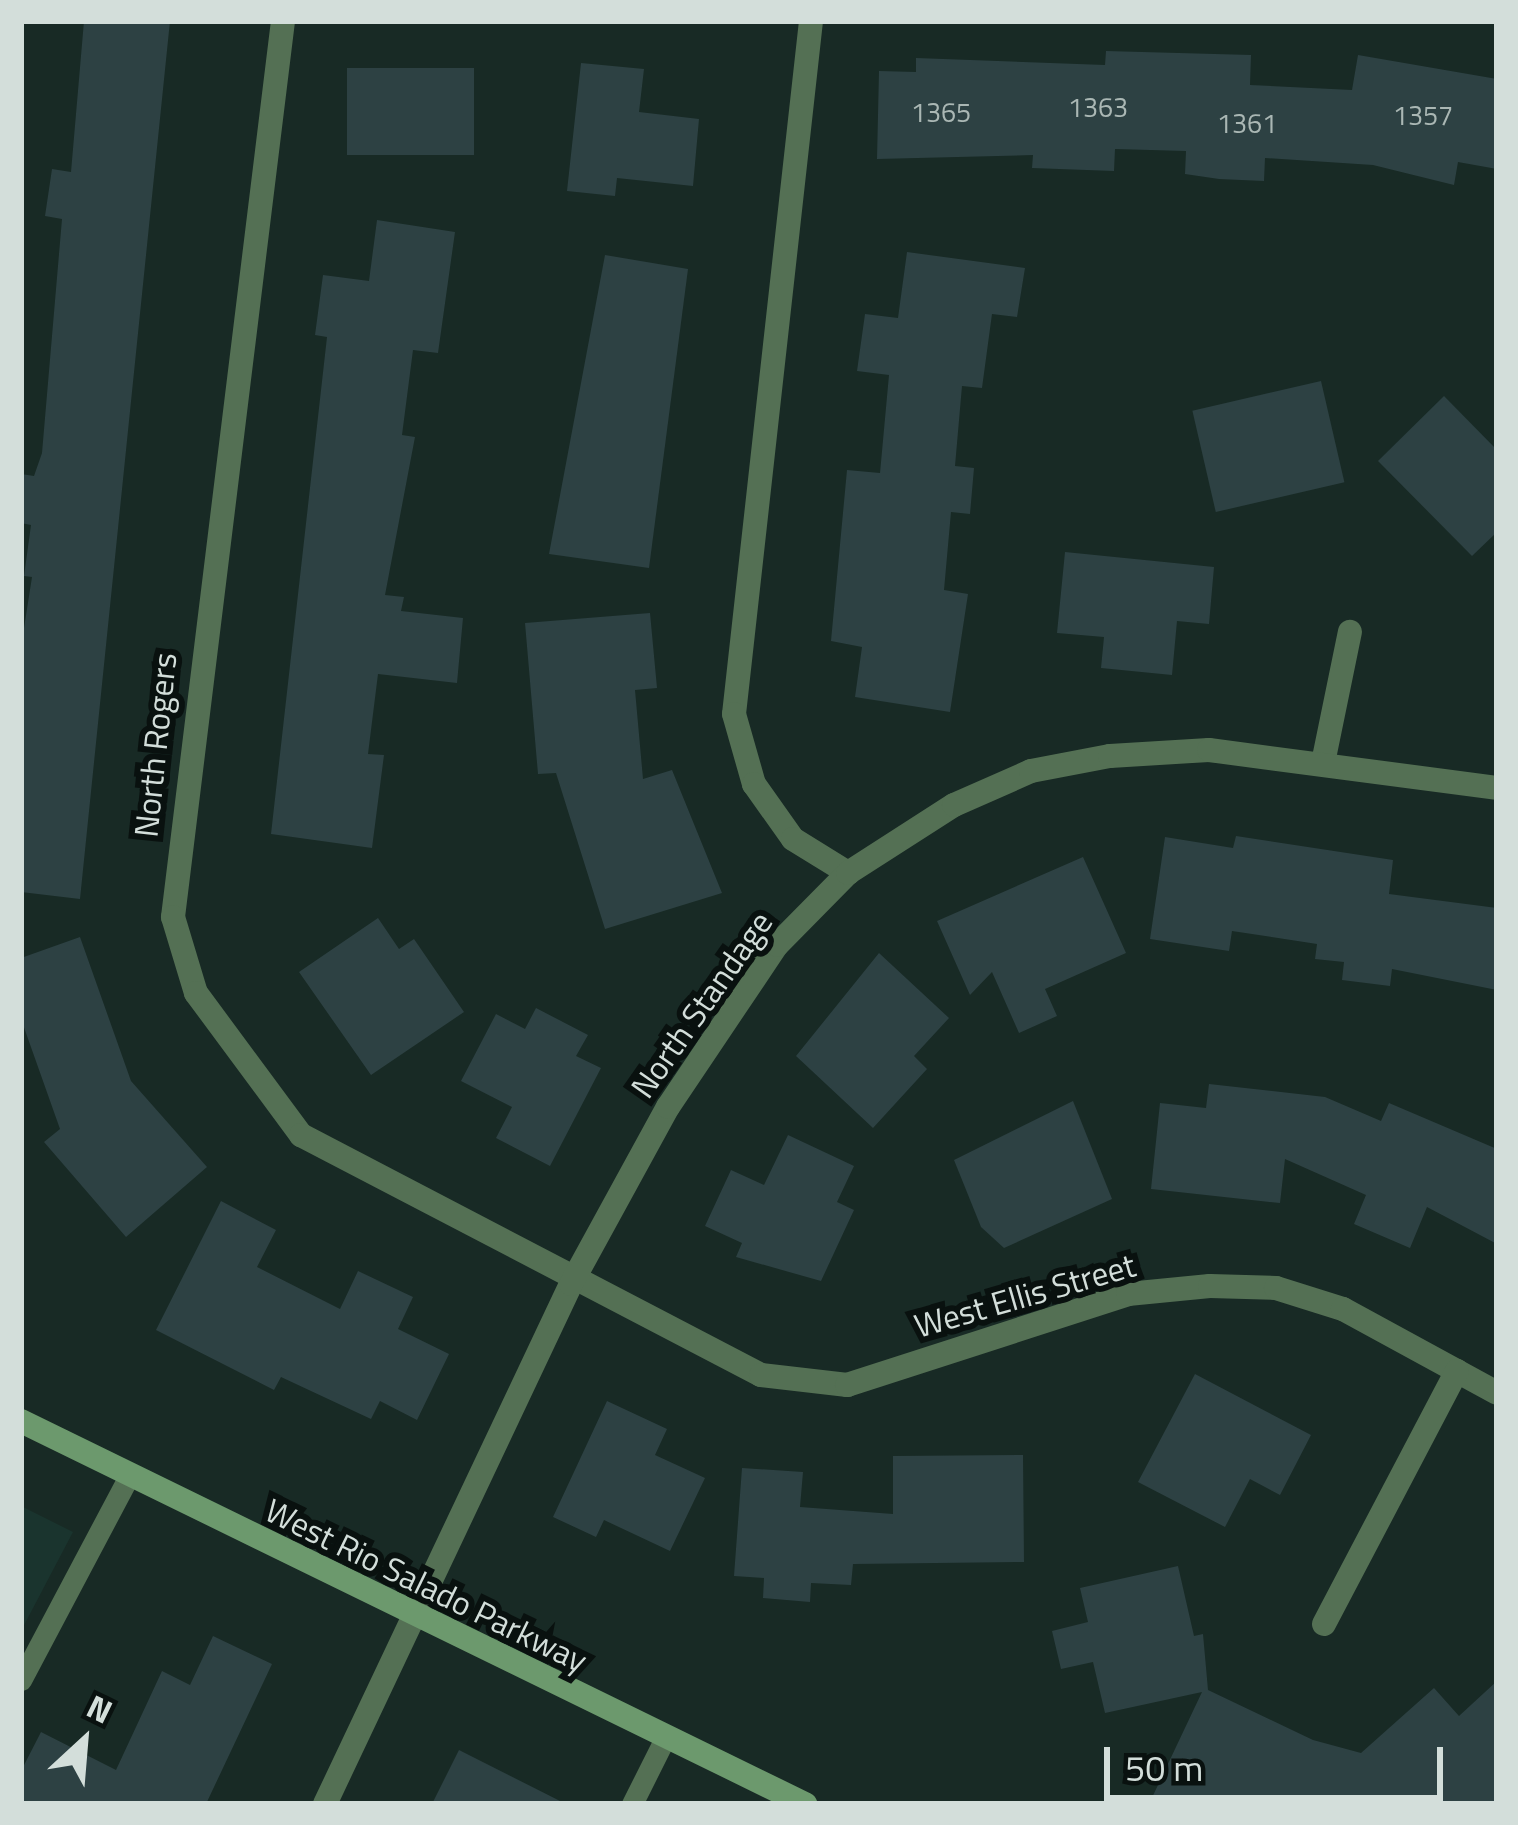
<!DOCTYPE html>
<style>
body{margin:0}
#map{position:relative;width:1518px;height:1825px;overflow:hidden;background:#182a25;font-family:"Titillium Web",sans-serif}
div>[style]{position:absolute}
.built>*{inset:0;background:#1a342e}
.building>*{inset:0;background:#2d4143;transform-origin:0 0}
.service>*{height:21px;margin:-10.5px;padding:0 10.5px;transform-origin:10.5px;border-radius:10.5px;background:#547054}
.minor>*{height:24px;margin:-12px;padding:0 12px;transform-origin:12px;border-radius:12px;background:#547054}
.secondary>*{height:24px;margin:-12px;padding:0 12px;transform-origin:12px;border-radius:12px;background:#6c996d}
span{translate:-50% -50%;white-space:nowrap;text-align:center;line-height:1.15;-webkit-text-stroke:12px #09110f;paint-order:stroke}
.number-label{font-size:27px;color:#aab7b4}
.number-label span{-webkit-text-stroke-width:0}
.street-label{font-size:33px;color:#d3deda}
.frame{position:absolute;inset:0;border:24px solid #d3deda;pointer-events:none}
.north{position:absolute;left:24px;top:1681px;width:120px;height:120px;-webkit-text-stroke:9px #09110f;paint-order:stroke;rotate:26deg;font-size:33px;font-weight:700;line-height:48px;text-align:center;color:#d3deda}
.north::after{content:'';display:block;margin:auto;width:42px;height:54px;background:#d3deda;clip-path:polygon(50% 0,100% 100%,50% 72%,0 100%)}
.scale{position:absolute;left:1104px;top:1747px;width:339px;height:54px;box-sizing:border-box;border:6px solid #d3deda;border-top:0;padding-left:15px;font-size:36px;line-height:42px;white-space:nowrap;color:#d3deda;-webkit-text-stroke:9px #09110f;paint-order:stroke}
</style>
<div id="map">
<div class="built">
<i style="clip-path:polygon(21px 1506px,73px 1532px,21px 1631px)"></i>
</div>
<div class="building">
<i style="clip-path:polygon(84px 21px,170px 21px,80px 899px,21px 892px,21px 647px,32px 577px,24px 576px,31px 525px,21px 523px,21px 474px,34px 476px,42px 453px,62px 219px,45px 216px,52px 169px,71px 172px)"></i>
<i style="clip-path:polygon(1106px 51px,1251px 55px,1250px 85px,1352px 90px,1358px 55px,1497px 79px,1497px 169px,1458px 162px,1454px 185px,1373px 165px,1265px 158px,1264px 181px,1219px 179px,1185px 174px,1186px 151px,1115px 149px,1114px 171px,1032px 168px,1033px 155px,877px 159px,879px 71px,916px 72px,916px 58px,1105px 65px)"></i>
<i style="clip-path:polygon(581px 63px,644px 69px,639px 112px,699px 119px,693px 186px,617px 178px,615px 196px,567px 191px)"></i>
<i style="left:347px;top:68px;width:127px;height:87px"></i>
<i style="clip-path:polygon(377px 220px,455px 232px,438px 353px,413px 350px,402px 435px,415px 437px,385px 595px,404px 597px,401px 611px,463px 618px,457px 683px,378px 674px,368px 754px,384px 755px,372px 848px,271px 834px,327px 337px,315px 335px,323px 275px,369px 281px)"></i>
<i style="clip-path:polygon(907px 252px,1025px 268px,1017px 317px,992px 314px,982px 388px,962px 386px,955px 466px,974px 468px,970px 514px,951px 512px,944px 590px,968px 594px,950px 712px,855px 697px,862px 647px,831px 641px,847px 470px,880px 473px,889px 375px,857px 371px,865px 314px,898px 318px)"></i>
<i style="clip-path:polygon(605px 255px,688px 269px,649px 568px,549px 554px)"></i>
<i style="left:1321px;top:381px;width:104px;height:132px;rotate:77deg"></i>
<i style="clip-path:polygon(1444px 396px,1497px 450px,1497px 532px,1472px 556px,1378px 461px)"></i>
<i style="clip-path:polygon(1065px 552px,1214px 567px,1209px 624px,1177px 621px,1172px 675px,1101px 668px,1104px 637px,1057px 633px)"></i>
<i style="clip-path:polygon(650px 613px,657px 688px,635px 690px,643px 779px,672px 770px,722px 893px,605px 929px,556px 773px,538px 774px,525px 623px)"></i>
<i style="clip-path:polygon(1236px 836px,1393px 860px,1389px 894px,1497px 908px,1497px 990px,1392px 969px,1390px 986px,1342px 980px,1344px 962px,1315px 959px,1317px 944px,1232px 931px,1229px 951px,1150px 939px,1165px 837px,1233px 848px)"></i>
<i style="clip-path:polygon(1083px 857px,1126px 953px,1045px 989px,1057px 1016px,1019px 1033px,992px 972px,970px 995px,937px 921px)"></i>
<i style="clip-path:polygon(378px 918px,399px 949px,414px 939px,464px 1012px,371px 1075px,299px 972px)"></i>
<i style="clip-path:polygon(80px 937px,131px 1081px,207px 1167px,126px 1237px,44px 1142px,60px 1129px,21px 1019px,21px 958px)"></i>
<i style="clip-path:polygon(879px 953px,949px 1018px,914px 1056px,927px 1069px,873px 1128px,796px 1056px)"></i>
<i style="clip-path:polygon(536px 1008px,588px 1035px,576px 1056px,601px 1068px,550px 1166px,496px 1138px,512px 1107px,461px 1081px,496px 1014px,525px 1029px)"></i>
<i style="clip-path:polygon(1209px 1084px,1325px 1097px,1381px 1121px,1389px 1103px,1497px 1149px,1497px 1244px,1427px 1207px,1410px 1248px,1354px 1224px,1366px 1195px,1285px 1159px,1280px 1203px,1151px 1189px,1160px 1103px,1206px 1108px)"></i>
<i style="clip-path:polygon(1073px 1101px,1112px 1199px,1004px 1248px,981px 1227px,954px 1160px)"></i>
<i style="clip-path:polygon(788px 1135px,854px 1166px,837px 1202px,854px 1210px,821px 1281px,736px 1257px,742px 1243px,705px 1226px,731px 1170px,764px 1185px)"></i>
<i style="clip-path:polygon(221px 1201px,276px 1230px,257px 1267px,340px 1309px,358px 1271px,413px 1297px,398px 1329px,449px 1354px,417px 1420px,380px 1401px,371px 1419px,281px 1377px,274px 1390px,156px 1330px)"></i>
<i style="clip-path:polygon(1195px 1374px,1311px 1435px,1280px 1495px,1250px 1479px,1225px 1527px,1138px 1482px)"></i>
<i style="clip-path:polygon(607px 1401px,667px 1429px,655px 1455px,705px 1478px,670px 1551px,604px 1520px,596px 1537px,553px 1517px)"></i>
<i style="clip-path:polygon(1023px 1455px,1024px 1562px,853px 1564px,851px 1585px,811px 1583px,810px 1602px,763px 1598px,764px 1578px,734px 1576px,742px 1468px,803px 1472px,800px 1507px,893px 1514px,893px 1456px)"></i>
<i style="clip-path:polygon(1178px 1566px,1194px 1636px,1203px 1634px,1208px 1690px,1313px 1740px,1361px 1753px,1434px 1688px,1459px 1716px,1497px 1681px,1497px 1804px,1149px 1804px,1202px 1692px,1105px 1713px,1093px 1662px,1061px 1669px,1052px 1631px,1088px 1622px,1080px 1588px)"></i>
<i style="clip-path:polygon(213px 1636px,272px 1664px,206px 1804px,21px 1804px,21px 1771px,41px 1732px,116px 1770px,162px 1671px,190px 1685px)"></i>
<i style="clip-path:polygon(459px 1750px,566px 1804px,432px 1804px)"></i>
</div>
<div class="service">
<i style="left:21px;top:1680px;width:231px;rotate:-62.1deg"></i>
<i style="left:632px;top:1804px;width:74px;rotate:-63.4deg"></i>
</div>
<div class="minor">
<i style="left:283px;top:21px;width:903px;rotate:97deg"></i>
<i style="left:173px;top:917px;width:79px;rotate:73.2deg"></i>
<i style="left:196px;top:993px;width:177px;rotate:53.5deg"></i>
<i style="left:301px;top:1135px;width:519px;rotate:27.55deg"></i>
<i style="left:761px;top:1375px;width:87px;rotate:6.6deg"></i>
<i style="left:847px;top:1385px;width:295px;rotate:-17.9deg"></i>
<i style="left:1128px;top:1294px;width:82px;rotate:-5.6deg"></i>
<i style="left:1210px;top:1286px;width:66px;rotate:1.7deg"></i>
<i style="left:1276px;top:1288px;width:70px;rotate:17.4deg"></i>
<i style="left:1343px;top:1309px;width:175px;rotate:28.6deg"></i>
<i style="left:811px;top:21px;width:697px;rotate:96.34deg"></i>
<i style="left:734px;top:714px;width:73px;rotate:74.1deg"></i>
<i style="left:754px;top:784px;width:67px;rotate:54.7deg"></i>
<i style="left:793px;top:839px;width:65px;rotate:31.7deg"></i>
<i style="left:1323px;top:763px;width:134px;rotate:-78.4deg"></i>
<i style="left:1324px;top:1624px;width:286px;rotate:-62.3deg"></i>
<i style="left:325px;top:1804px;width:575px;rotate:-64.68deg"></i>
<i style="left:571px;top:1284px;width:202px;rotate:-61.3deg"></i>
<i style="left:668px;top:1107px;width:195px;rotate:-56.1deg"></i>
<i style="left:777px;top:945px;width:101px;rotate:-45.4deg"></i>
<i style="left:848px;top:873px;width:126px;rotate:-32.7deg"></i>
<i style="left:954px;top:805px;width:84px;rotate:-23.8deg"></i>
<i style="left:1031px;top:771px;width:80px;rotate:-10.8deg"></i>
<i style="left:1110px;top:756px;width:99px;rotate:-3.5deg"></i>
<i style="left:1209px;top:750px;width:290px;rotate:7.5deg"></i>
</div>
<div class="secondary">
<i style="left:21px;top:1421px;width:873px;rotate:26.04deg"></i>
</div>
<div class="number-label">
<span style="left:1098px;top:107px">1363</span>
<span style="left:941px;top:112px">1365</span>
<span style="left:1423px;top:115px">1357</span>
<span style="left:1247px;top:123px">1361</span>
</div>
<div class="street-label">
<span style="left:156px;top:745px;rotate:-84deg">North Rogers</span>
<span style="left:702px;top:1005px;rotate:-55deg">North Standage</span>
<span style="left:1025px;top:1296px;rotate:-16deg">West Ellis Street</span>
<span style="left:426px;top:1586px;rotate:26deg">West Rio Salado Parkway</span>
</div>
<div class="frame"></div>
<div class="north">N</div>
<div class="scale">50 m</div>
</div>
